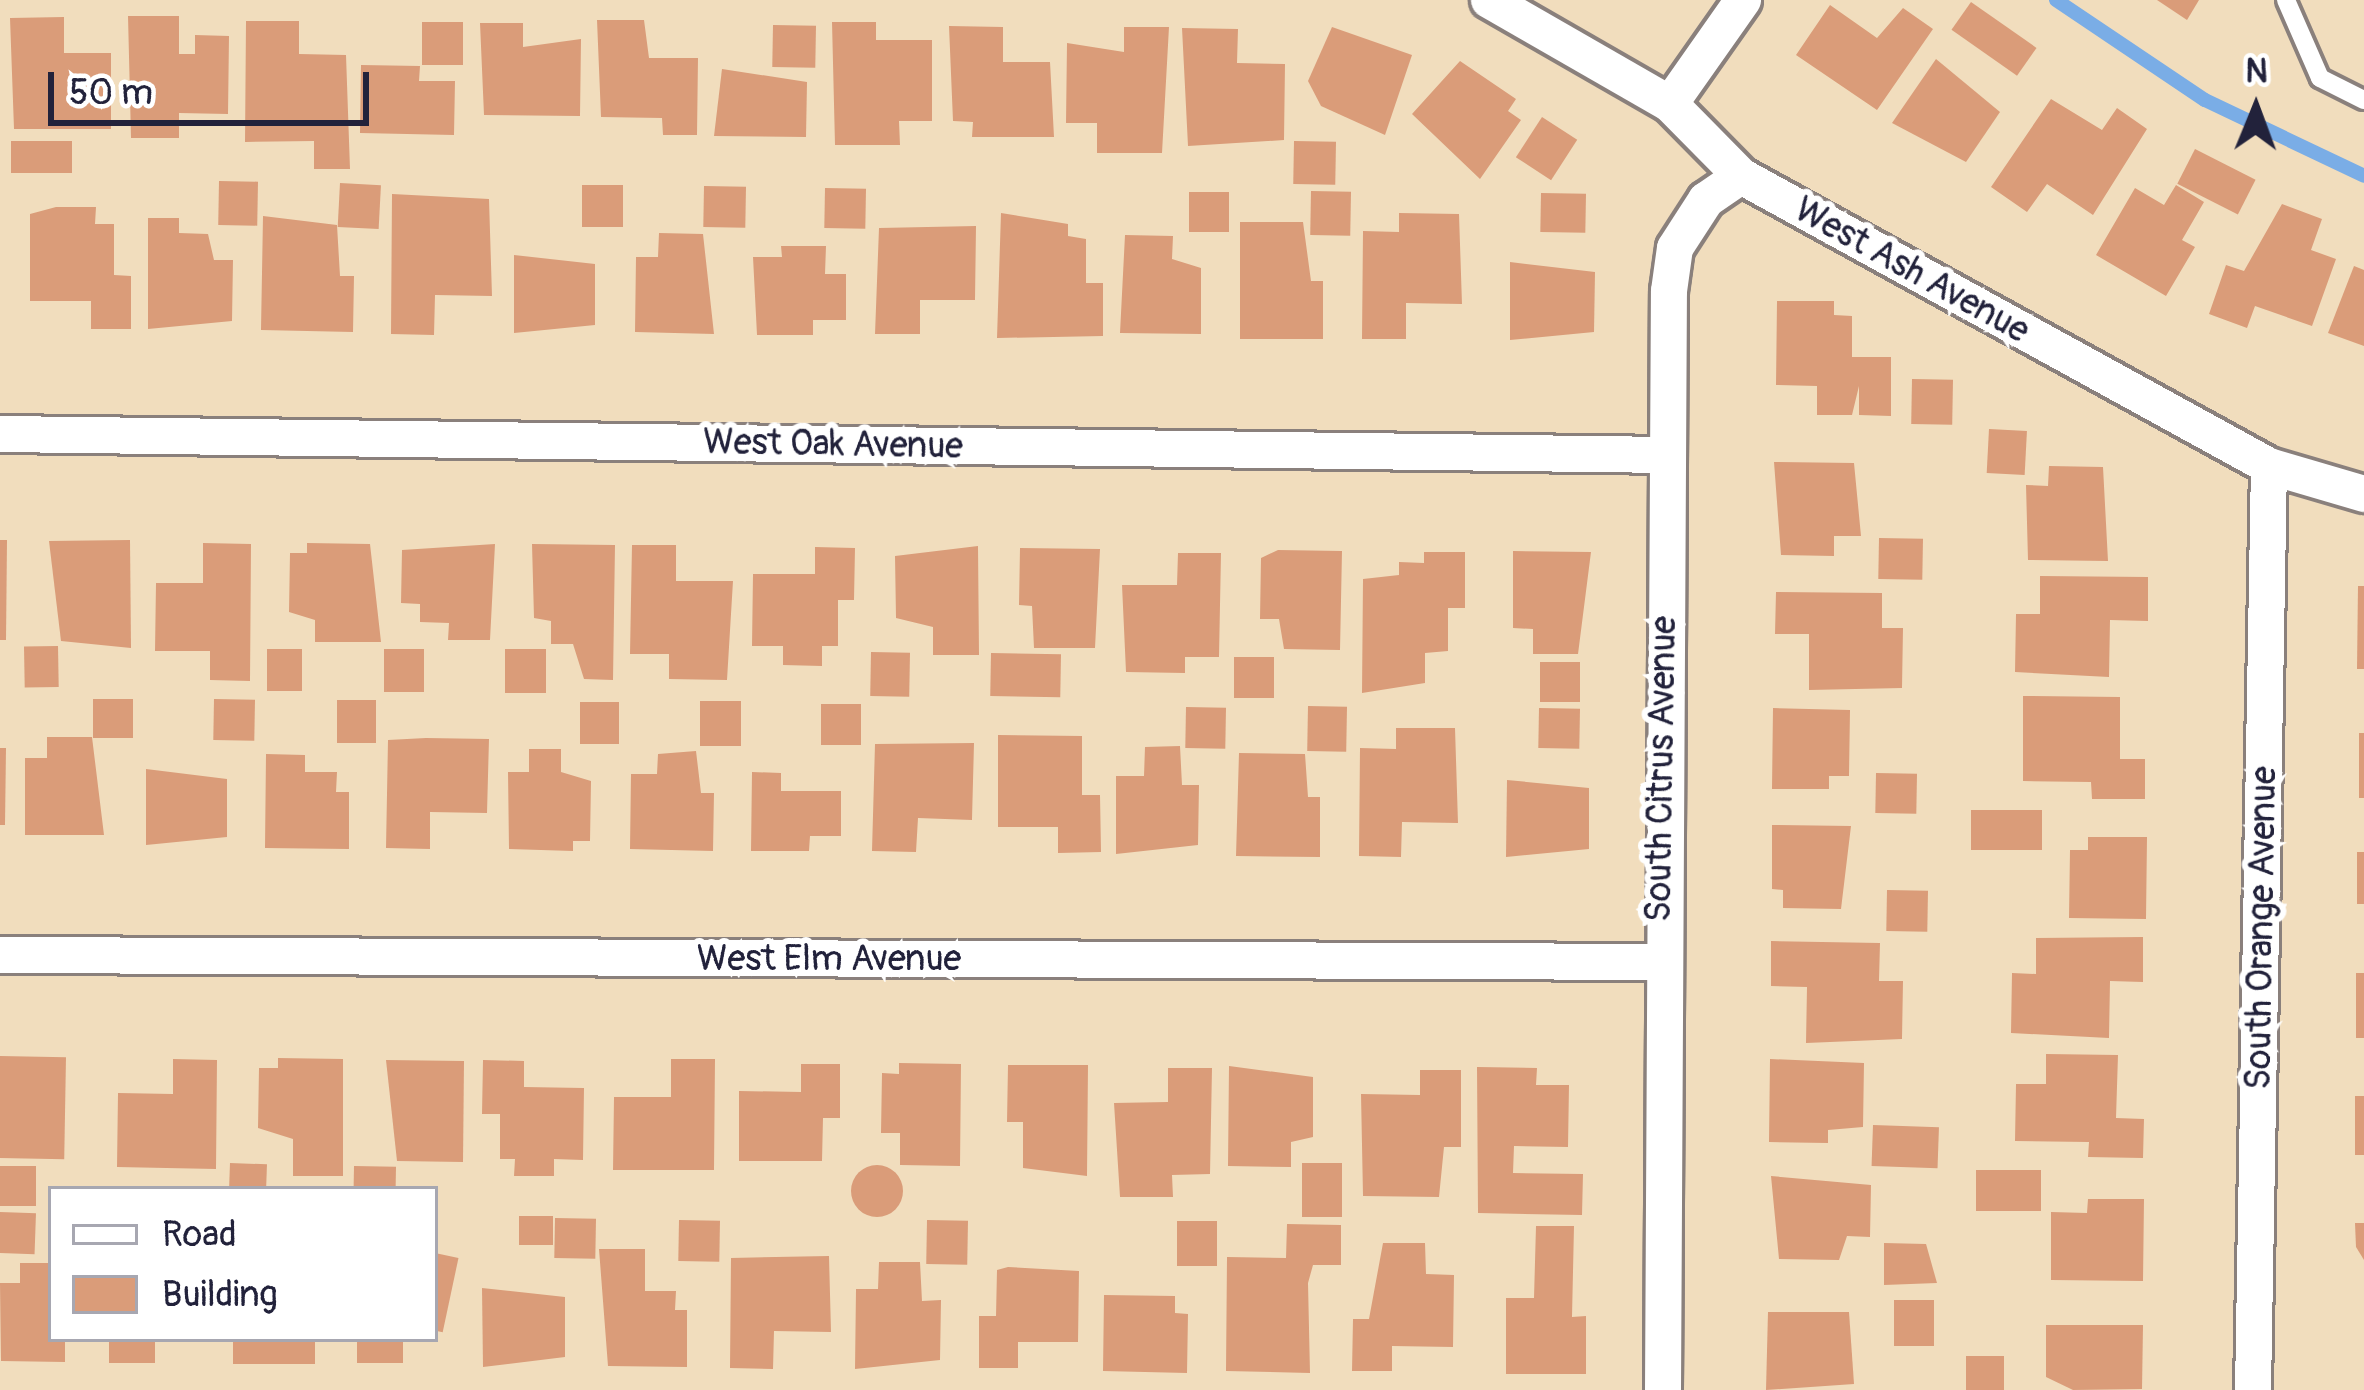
<!DOCTYPE html>
<style>
body{margin:0}
#map{position:relative;width:2364px;height:1390px;overflow:hidden;background:#f1ddbd;font-family:Pangolin,sans-serif}
div>[style]{position:absolute}
.stream>*{height:14px;margin:-7px;padding:0 7px;transform-origin:7px;border-radius:7px;background:#7aade6}
.building>*{inset:0;background:#da9c79;transform-origin:0 0}
.round{border-radius:50%}
.roads{filter:drop-shadow(3px 0 #8a807c) drop-shadow(-3px 0 #8a807c) drop-shadow(0 3px #8a807c) drop-shadow(0 -3px #8a807c)}
.lane>*{height:18px;margin:-9px;padding:0 9px;transform-origin:9px;border-radius:9px;background:#fff}
.street>*{height:36px;margin:-18px;padding:0 18px;transform-origin:18px;border-radius:18px;background:#fff}
span{translate:-50% -50%;white-space:nowrap;text-align:center;line-height:1.15;-webkit-text-stroke:12px #fff;paint-order:stroke}
.street-label{font-size:36px;color:#22223b}
.legend{position:absolute;left:48px;top:1186px;width:390px;height:156px;box-sizing:border-box;background:#fff;border:3px solid #a7a7b1;margin:0;padding:15px 21px;list-style:none;font-size:36px;color:#22223b}
.legend li{display:flex;align-items:center;gap:24px;height:60px}
.legend b{width:60px;border:3px solid #a7a7b1}
.north{position:absolute;left:2196px;top:48px;width:120px;height:120px;-webkit-text-stroke:9px #fff;paint-order:stroke;rotate:1deg;font-size:33px;font-weight:700;line-height:48px;text-align:center;color:#22223b}
.north::after{content:'';display:block;margin:auto;width:42px;height:54px;background:#22223b;clip-path:polygon(50% 0,100% 100%,50% 72%,0 100%)}
.scale{position:absolute;left:48px;top:72px;width:321px;height:54px;box-sizing:border-box;border:6px solid #22223b;border-top:0;padding-left:15px;font-size:36px;line-height:42px;white-space:nowrap;color:#22223b;-webkit-text-stroke:9px #fff;paint-order:stroke}
</style>
<div id="map">
<div class="stream">
<i style="left:2056px;top:0;width:179px;rotate:33.9deg"></i>
<i style="left:2205px;top:100px;width:176px;rotate:25.5deg"></i>
</div>
<div class="building">
<i style="clip-path:polygon(2157px 0,2199px 0,2187px 20px)"></i>
<i style="left:1971px;top:2px;width:80px;height:34px;rotate:35deg"></i>
<i style="clip-path:polygon(1830px 5px,1877px 38px,1903px 8px,1933px 29px,1877px 110px,1796px 55px)"></i>
<i style="clip-path:polygon(128px 16px,179px 16px,179px 54px,195px 54px,195px 35px,229px 36px,228px 114px,179px 113px,179px 138px,131px 138px)"></i>
<i style="clip-path:polygon(64px 17px,64px 53px,111px 53px,111px 129px,14px 129px,10px 18px)"></i>
<i style="clip-path:polygon(597px 20px,644px 20px,649px 58px,698px 58px,697px 135px,663px 135px,662px 118px,601px 117px)"></i>
<i style="clip-path:polygon(246px 21px,299px 21px,299px 54px,346px 55px,350px 169px,314px 169px,314px 141px,245px 142px)"></i>
<i style="left:422px;top:22px;width:41px;height:43px"></i>
<i style="clip-path:polygon(832px 22px,876px 22px,876px 40px,932px 40px,932px 121px,899px 121px,900px 145px,835px 145px)"></i>
<i style="clip-path:polygon(480px 23px,523px 23px,523px 47px,581px 39px,580px 116px,484px 115px)"></i>
<i style="left:773px;top:25px;width:43px;height:42px;rotate:1deg"></i>
<i style="clip-path:polygon(949px 26px,1003px 27px,1003px 62px,1050px 62px,1054px 137px,972px 137px,973px 122px,953px 121px)"></i>
<i style="clip-path:polygon(1124px 27px,1169px 27px,1162px 153px,1097px 153px,1097px 123px,1066px 123px,1067px 43px,1124px 52px)"></i>
<i style="clip-path:polygon(1332px 27px,1412px 55px,1385px 135px,1321px 106px,1308px 81px)"></i>
<i style="clip-path:polygon(1182px 28px,1238px 29px,1237px 63px,1285px 64px,1284px 140px,1188px 146px)"></i>
<i style="clip-path:polygon(1936px 59px,2000px 112px,1966px 162px,1892px 123px)"></i>
<i style="clip-path:polygon(1460px 61px,1516px 99px,1508px 111px,1521px 120px,1480px 179px,1412px 114px)"></i>
<i style="clip-path:polygon(361px 65px,420px 66px,419px 81px,455px 81px,454px 135px,360px 133px)"></i>
<i style="clip-path:polygon(722px 69px,807px 82px,806px 137px,714px 136px)"></i>
<i style="clip-path:polygon(2051px 99px,2102px 130px,2117px 108px,2147px 129px,2093px 215px,2047px 184px,2027px 212px,1991px 187px)"></i>
<i style="left:1542px;top:117px;width:42px;height:48px;rotate:33deg"></i>
<i style="left:11px;top:141px;width:61px;height:32px"></i>
<i style="left:1294px;top:141px;width:42px;height:43px;rotate:1deg"></i>
<i style="left:2195px;top:149px;width:68px;height:39px;rotate:27deg"></i>
<i style="left:219px;top:181px;width:39px;height:44px;rotate:1deg"></i>
<i style="left:340px;top:183px;width:41px;height:44px;rotate:3deg"></i>
<i style="left:623px;top:185px;width:42px;height:41px;rotate:90deg"></i>
<i style="clip-path:polygon(2176px 185px,2204px 202px,2182px 240px,2195px 247px,2166px 296px,2096px 255px,2135px 188px,2164px 205px)"></i>
<i style="left:704px;top:186px;width:42px;height:41px;rotate:1deg"></i>
<i style="left:825px;top:188px;width:41px;height:40px;rotate:1deg"></i>
<i style="left:1311px;top:191px;width:40px;height:44px;rotate:1deg"></i>
<i style="left:1189px;top:192px;width:40px;height:40px"></i>
<i style="left:1541px;top:193px;width:45px;height:39px;rotate:1deg"></i>
<i style="clip-path:polygon(392px 194px,489px 199px,492px 296px,435px 295px,434px 335px,391px 334px)"></i>
<i style="clip-path:polygon(2282px 204px,2322px 219px,2311px 250px,2336px 259px,2312px 326px,2255px 306px,2247px 328px,2209px 314px,2226px 265px,2244px 271px)"></i>
<i style="clip-path:polygon(56px 207px,96px 207px,95px 224px,114px 224px,114px 275px,131px 276px,131px 329px,91px 329px,91px 301px,30px 301px,30px 214px)"></i>
<i style="clip-path:polygon(1001px 213px,1068px 224px,1068px 236px,1086px 239px,1086px 283px,1103px 283px,1103px 336px,997px 338px)"></i>
<i style="clip-path:polygon(1399px 213px,1459px 214px,1462px 304px,1406px 303px,1406px 339px,1362px 339px,1363px 231px,1399px 232px)"></i>
<i style="clip-path:polygon(263px 216px,337px 225px,340px 276px,354px 276px,353px 332px,261px 330px)"></i>
<i style="clip-path:polygon(148px 218px,179px 218px,179px 233px,208px 234px,214px 260px,233px 260px,232px 321px,148px 329px)"></i>
<i style="clip-path:polygon(1240px 222px,1303px 222px,1311px 281px,1323px 281px,1323px 339px,1240px 339px)"></i>
<i style="clip-path:polygon(976px 226px,975px 300px,920px 300px,920px 334px,875px 334px,879px 228px)"></i>
<i style="clip-path:polygon(659px 233px,703px 234px,714px 334px,635px 332px,636px 257px,658px 257px)"></i>
<i style="clip-path:polygon(1125px 235px,1173px 236px,1172px 259px,1201px 268px,1201px 334px,1120px 333px)"></i>
<i style="clip-path:polygon(781px 246px,826px 246px,825px 274px,846px 274px,846px 320px,813px 320px,813px 335px,757px 335px,753px 257px,782px 257px)"></i>
<i style="clip-path:polygon(514px 255px,595px 264px,595px 325px,514px 333px)"></i>
<i style="clip-path:polygon(1510px 262px,1595px 272px,1594px 332px,1510px 340px)"></i>
<i style="clip-path:polygon(2354px 266px,2364px 270px,2364px 346px,2328px 333px)"></i>
<i style="clip-path:polygon(1777px 301px,1834px 301px,1834px 315px,1852px 316px,1852px 357px,1891px 357px,1891px 416px,1859px 415px,1859px 386px,1852px 415px,1817px 415px,1817px 386px,1776px 385px)"></i>
<i style="left:1912px;top:379px;width:41px;height:45px;rotate:1deg"></i>
<i style="left:1989px;top:429px;width:38px;height:44px;rotate:3deg"></i>
<i style="clip-path:polygon(1774px 462px,1854px 463px,1861px 536px,1834px 536px,1834px 556px,1781px 555px)"></i>
<i style="clip-path:polygon(2049px 466px,2103px 467px,2108px 561px,2028px 560px,2026px 485px,2048px 486px)"></i>
<i style="left:1879px;top:538px;width:44px;height:41px;rotate:1deg"></i>
<i style="clip-path:polygon(0 540px,7px 540px,6px 640px,0 640px)"></i>
<i style="clip-path:polygon(130px 540px,131px 648px,61px 641px,49px 541px)"></i>
<i style="clip-path:polygon(203px 543px,251px 544px,250px 681px,210px 680px,210px 651px,155px 651px,156px 583px,203px 583px)"></i>
<i style="clip-path:polygon(307px 543px,370px 544px,381px 642px,315px 642px,315px 620px,289px 612px,290px 553px,307px 553px)"></i>
<i style="clip-path:polygon(495px 544px,490px 640px,448px 640px,449px 623px,420px 622px,420px 604px,401px 603px,402px 550px)"></i>
<i style="clip-path:polygon(532px 544px,615px 545px,613px 680px,584px 679px,573px 644px,551px 644px,551px 621px,534px 618px)"></i>
<i style="clip-path:polygon(632px 545px,676px 545px,676px 581px,733px 581px,727px 680px,669px 679px,669px 654px,630px 654px)"></i>
<i style="clip-path:polygon(978px 546px,979px 655px,933px 655px,933px 627px,896px 618px,895px 556px)"></i>
<i style="clip-path:polygon(815px 547px,855px 548px,854px 600px,838px 600px,838px 646px,822px 646px,822px 666px,783px 665px,783px 646px,752px 646px,753px 574px,815px 574px)"></i>
<i style="clip-path:polygon(1020px 548px,1100px 549px,1095px 648px,1034px 648px,1032px 606px,1019px 605px)"></i>
<i style="clip-path:polygon(1278px 550px,1342px 551px,1340px 650px,1284px 649px,1279px 619px,1260px 619px,1261px 558px)"></i>
<i style="clip-path:polygon(1513px 551px,1591px 552px,1578px 654px,1533px 654px,1533px 629px,1513px 628px)"></i>
<i style="clip-path:polygon(1424px 552px,1465px 552px,1465px 608px,1448px 608px,1448px 651px,1425px 653px,1425px 683px,1362px 693px,1363px 579px,1399px 575px,1399px 562px,1424px 563px)"></i>
<i style="clip-path:polygon(1178px 553px,1221px 553px,1219px 657px,1185px 657px,1185px 673px,1126px 672px,1122px 585px,1177px 585px)"></i>
<i style="clip-path:polygon(2040px 576px,2148px 577px,2148px 621px,2110px 620px,2109px 677px,2015px 672px,2016px 614px,2040px 614px)"></i>
<i style="clip-path:polygon(2358px 586px,2364px 586px,2364px 669px,2357px 669px)"></i>
<i style="clip-path:polygon(1776px 592px,1882px 593px,1882px 628px,1903px 628px,1902px 688px,1809px 690px,1809px 634px,1775px 634px)"></i>
<i style="left:58px;top:646px;width:41px;height:34px;rotate:89deg"></i>
<i style="left:267px;top:649px;width:35px;height:42px"></i>
<i style="left:384px;top:649px;width:40px;height:43px"></i>
<i style="left:505px;top:649px;width:41px;height:44px"></i>
<i style="left:871px;top:652px;width:39px;height:44px;rotate:1deg"></i>
<i style="left:991px;top:653px;width:70px;height:43px;rotate:1deg"></i>
<i style="left:1234px;top:657px;width:40px;height:41px"></i>
<i style="left:1540px;top:662px;width:40px;height:40px"></i>
<i style="clip-path:polygon(2023px 696px,2120px 697px,2120px 759px,2145px 759px,2145px 799px,2092px 799px,2091px 782px,2023px 781px)"></i>
<i style="left:93px;top:699px;width:40px;height:39px"></i>
<i style="left:214px;top:699px;width:41px;height:41px;rotate:1deg"></i>
<i style="left:337px;top:700px;width:39px;height:43px"></i>
<i style="left:700px;top:701px;width:41px;height:45px"></i>
<i style="left:580px;top:702px;width:39px;height:42px"></i>
<i style="left:821px;top:704px;width:40px;height:41px"></i>
<i style="left:1308px;top:706px;width:39px;height:45px;rotate:1deg"></i>
<i style="left:1186px;top:707px;width:40px;height:41px;rotate:1deg"></i>
<i style="left:1539px;top:708px;width:41px;height:40px;rotate:1deg"></i>
<i style="clip-path:polygon(1773px 708px,1850px 710px,1849px 776px,1829px 776px,1829px 789px,1772px 789px)"></i>
<i style="clip-path:polygon(1396px 728px,1455px 728px,1458px 823px,1402px 822px,1401px 857px,1359px 856px,1360px 748px,1396px 749px)"></i>
<i style="left:2359px;top:733px;width:5px;height:65px"></i>
<i style="clip-path:polygon(998px 735px,1082px 736px,1082px 795px,1100px 795px,1101px 852px,1058px 853px,1058px 827px,998px 827px)"></i>
<i style="clip-path:polygon(47px 737px,92px 737px,104px 835px,25px 835px,25px 758px,47px 758px)"></i>
<i style="clip-path:polygon(426px 738px,489px 739px,487px 813px,430px 812px,430px 849px,386px 848px,388px 740px)"></i>
<i style="clip-path:polygon(974px 743px,972px 820px,918px 818px,916px 852px,872px 851px,875px 744px)"></i>
<i style="clip-path:polygon(1180px 746px,1182px 785px,1199px 785px,1198px 845px,1116px 854px,1116px 776px,1144px 776px,1145px 747px)"></i>
<i style="clip-path:polygon(0 748px,6px 748px,5px 825px,0 825px)"></i>
<i style="clip-path:polygon(529px 749px,561px 749px,561px 772px,591px 781px,590px 841px,573px 841px,573px 851px,509px 849px,508px 772px,529px 772px)"></i>
<i style="clip-path:polygon(696px 751px,701px 793px,714px 793px,713px 851px,630px 849px,631px 774px,657px 774px,658px 754px)"></i>
<i style="clip-path:polygon(1239px 753px,1305px 754px,1308px 797px,1320px 797px,1320px 857px,1236px 856px)"></i>
<i style="clip-path:polygon(266px 754px,305px 755px,305px 772px,337px 772px,336px 792px,349px 792px,349px 849px,265px 848px)"></i>
<i style="clip-path:polygon(146px 769px,227px 779px,227px 837px,146px 845px)"></i>
<i style="clip-path:polygon(752px 772px,781px 773px,781px 791px,841px 791px,841px 836px,810px 836px,809px 851px,751px 851px)"></i>
<i style="left:1876px;top:773px;width:41px;height:40px;rotate:1deg"></i>
<i style="clip-path:polygon(1507px 780px,1589px 788px,1589px 849px,1506px 857px)"></i>
<i style="left:2042px;top:810px;width:40px;height:71px;rotate:90deg"></i>
<i style="clip-path:polygon(1772px 825px,1851px 826px,1841px 909px,1783px 908px,1783px 890px,1772px 889px)"></i>
<i style="clip-path:polygon(2088px 837px,2147px 837px,2146px 919px,2069px 918px,2070px 850px,2088px 850px)"></i>
<i style="left:2357px;top:852px;width:7px;height:52px"></i>
<i style="left:1887px;top:890px;width:41px;height:41px;rotate:1deg"></i>
<i style="clip-path:polygon(2143px 937px,2143px 982px,2110px 981px,2109px 1038px,2011px 1033px,2012px 973px,2036px 974px,2036px 938px)"></i>
<i style="clip-path:polygon(1771px 941px,1880px 943px,1879px 981px,1903px 981px,1902px 1039px,1806px 1043px,1807px 987px,1771px 986px)"></i>
<i style="left:2356px;top:973px;width:8px;height:65px"></i>
<i style="clip-path:polygon(2046px 1054px,2118px 1055px,2116px 1118px,2144px 1119px,2143px 1158px,2088px 1157px,2089px 1142px,2015px 1141px,2016px 1084px,2046px 1084px)"></i>
<i style="left:0;top:1056px;width:66px;height:102px;rotate:1deg"></i>
<i style="clip-path:polygon(278px 1058px,343px 1059px,343px 1176px,293px 1176px,293px 1139px,258px 1128px,259px 1068px,278px 1068px)"></i>
<i style="clip-path:polygon(173px 1059px,217px 1060px,216px 1169px,117px 1167px,118px 1093px,173px 1094px)"></i>
<i style="clip-path:polygon(671px 1059px,715px 1059px,714px 1170px,613px 1170px,614px 1097px,671px 1097px)"></i>
<i style="clip-path:polygon(1770px 1059px,1864px 1063px,1863px 1127px,1828px 1130px,1828px 1143px,1769px 1142px)"></i>
<i style="clip-path:polygon(386px 1060px,464px 1061px,463px 1162px,397px 1161px)"></i>
<i style="clip-path:polygon(483px 1060px,524px 1061px,524px 1087px,584px 1088px,583px 1160px,554px 1159px,554px 1176px,514px 1176px,515px 1159px,500px 1159px,500px 1114px,482px 1114px)"></i>
<i style="clip-path:polygon(899px 1063px,961px 1064px,960px 1166px,900px 1165px,900px 1133px,881px 1133px,882px 1073px,899px 1074px)"></i>
<i style="clip-path:polygon(801px 1064px,840px 1064px,840px 1118px,823px 1118px,822px 1161px,739px 1161px,739px 1091px,801px 1092px)"></i>
<i style="clip-path:polygon(1008px 1065px,1088px 1065px,1087px 1176px,1023px 1168px,1023px 1122px,1007px 1122px)"></i>
<i style="clip-path:polygon(1229px 1066px,1313px 1077px,1313px 1137px,1291px 1142px,1291px 1167px,1228px 1166px)"></i>
<i style="clip-path:polygon(1477px 1067px,1537px 1068px,1536px 1085px,1569px 1085px,1568px 1147px,1514px 1146px,1513px 1173px,1583px 1174px,1582px 1215px,1478px 1213px)"></i>
<i style="clip-path:polygon(1168px 1068px,1212px 1068px,1210px 1174px,1172px 1175px,1173px 1197px,1120px 1197px,1114px 1103px,1168px 1102px)"></i>
<i style="clip-path:polygon(1420px 1070px,1461px 1070px,1461px 1147px,1444px 1147px,1439px 1197px,1363px 1196px,1361px 1094px,1420px 1095px)"></i>
<i style="left:2355px;top:1096px;width:9px;height:59px"></i>
<i style="left:1873px;top:1125px;width:66px;height:41px;rotate:2deg"></i>
<i style="left:230px;top:1163px;width:37px;height:26px;rotate:2deg"></i>
<i style="left:1302px;top:1163px;width:40px;height:54px"></i>
<i class="round" style="left:851px;top:1165px;width:52px;height:52px"></i>
<i style="left:0;top:1166px;width:36px;height:40px"></i>
<i style="left:354px;top:1166px;width:42px;height:23px;rotate:1deg"></i>
<i style="left:2041px;top:1170px;width:41px;height:65px;rotate:90deg"></i>
<i style="clip-path:polygon(1771px 1176px,1871px 1185px,1870px 1237px,1847px 1236px,1839px 1260px,1779px 1259px)"></i>
<i style="clip-path:polygon(2088px 1199px,2144px 1199px,2143px 1281px,2051px 1280px,2051px 1212px,2087px 1213px)"></i>
<i style="left:0;top:1212px;width:36px;height:41px;rotate:2deg"></i>
<i style="left:519px;top:1216px;width:34px;height:29px"></i>
<i style="left:555px;top:1218px;width:41px;height:40px;rotate:1deg"></i>
<i style="left:679px;top:1220px;width:41px;height:41px;rotate:1deg"></i>
<i style="left:927px;top:1220px;width:41px;height:44px;rotate:1deg"></i>
<i style="left:1177px;top:1221px;width:40px;height:45px"></i>
<i style="clip-path:polygon(2355px 1223px,2364px 1223px,2364px 1260px,2356px 1247px)"></i>
<i style="clip-path:polygon(1287px 1224px,1341px 1225px,1341px 1265px,1313px 1265px,1308px 1283px,1310px 1373px,1226px 1371px,1227px 1257px,1286px 1258px)"></i>
<i style="clip-path:polygon(1536px 1226px,1574px 1226px,1572px 1317px,1586px 1316px,1586px 1374px,1506px 1374px,1506px 1298px,1534px 1298px)"></i>
<i style="clip-path:polygon(1383px 1243px,1425px 1243px,1426px 1274px,1454px 1275px,1453px 1347px,1392px 1346px,1392px 1371px,1352px 1371px,1353px 1319px,1369px 1319px)"></i>
<i style="clip-path:polygon(1884px 1243px,1926px 1244px,1937px 1283px,1884px 1285px)"></i>
<i style="clip-path:polygon(599px 1249px,645px 1249px,645px 1291px,676px 1291px,675px 1310px,687px 1310px,687px 1367px,608px 1366px)"></i>
<i style="left:435px;top:1253px;width:24px;height:76px;rotate:12deg"></i>
<i style="clip-path:polygon(829px 1256px,831px 1332px,774px 1331px,773px 1369px,730px 1368px,731px 1258px)"></i>
<i style="clip-path:polygon(879px 1262px,920px 1262px,922px 1301px,941px 1300px,940px 1360px,855px 1369px,856px 1289px,878px 1289px)"></i>
<i style="clip-path:polygon(20px 1263px,51px 1263px,51px 1339px,65px 1339px,65px 1362px,1px 1361px,0 1283px,20px 1283px)"></i>
<i style="clip-path:polygon(1008px 1267px,1079px 1271px,1078px 1342px,1018px 1342px,1018px 1368px,979px 1368px,979px 1316px,996px 1316px,997px 1270px)"></i>
<i style="clip-path:polygon(482px 1288px,565px 1297px,565px 1357px,483px 1367px)"></i>
<i style="clip-path:polygon(1104px 1295px,1175px 1296px,1175px 1313px,1188px 1314px,1187px 1373px,1103px 1371px)"></i>
<i style="left:1894px;top:1300px;width:40px;height:46px"></i>
<i style="clip-path:polygon(1768px 1312px,1849px 1312px,1854px 1384px,1766px 1390px)"></i>
<i style="clip-path:polygon(2046px 1325px,2143px 1325px,2142px 1389px,2073px 1390px,2046px 1377px)"></i>
<i style="left:109px;top:1339px;width:46px;height:24px"></i>
<i style="left:233px;top:1339px;width:82px;height:25px"></i>
<i style="left:357px;top:1339px;width:46px;height:24px"></i>
<i style="left:1966px;top:1356px;width:38px;height:34px"></i>
</div>
<div class="roads">
<div class="lane">
<i style="left:2286px;top:0;width:85px;rotate:66.4deg"></i>
<i style="left:2320px;top:78px;width:49px;rotate:26.6deg"></i>
</div>
<div class="street">
<i style="left:1489px;top:0;width:209px;rotate:29.9deg"></i>
<i style="left:1670px;top:104px;width:101px;rotate:45.4deg"></i>
<i style="left:1741px;top:176px;width:602px;rotate:28.78deg"></i>
<i style="left:2269px;top:466px;width:99px;rotate:16.4deg"></i>
<i style="left:1670px;top:104px;width:127px;rotate:-54.9deg"></i>
<i style="left:0;top:434px;width:1665px;rotate:0.72deg"></i>
<i style="left:0;top:955px;width:1658px;rotate:0.24deg"></i>
<i style="left:1663px;top:1390px;width:1099px;rotate:-89.69deg"></i>
<i style="left:1669px;top:291px;width:43px;rotate:-82.1deg"></i>
<i style="left:1675px;top:248px;width:57px;rotate:-57.1deg"></i>
<i style="left:1706px;top:200px;width:42px;rotate:-34.4deg"></i>
<i style="left:2253px;top:1390px;width:924px;rotate:-89.01deg"></i>
</div>
</div>
<div class="street-label">
<span style="left:1912px;top:270px;rotate:29deg">West Ash Avenue</span>
<span style="left:833px;top:444px;rotate:1deg">West Oak Avenue</span>
<span style="left:1661px;top:769px;rotate:-89deg">South Citrus Avenue</span>
<span style="left:2261px;top:928px;rotate:-89deg">South Orange Avenue</span>
<span style="left:829px;top:959px">West Elm Avenue</span>
</div>
<ul class="legend">
<li><b style="height:15px;background:#fff"></b>Road</li>
<li><b style="height:33px;background:#da9c79"></b>Building</li>
</ul>
<div class="north">N</div>
<div class="scale">50 m</div>
</div>
